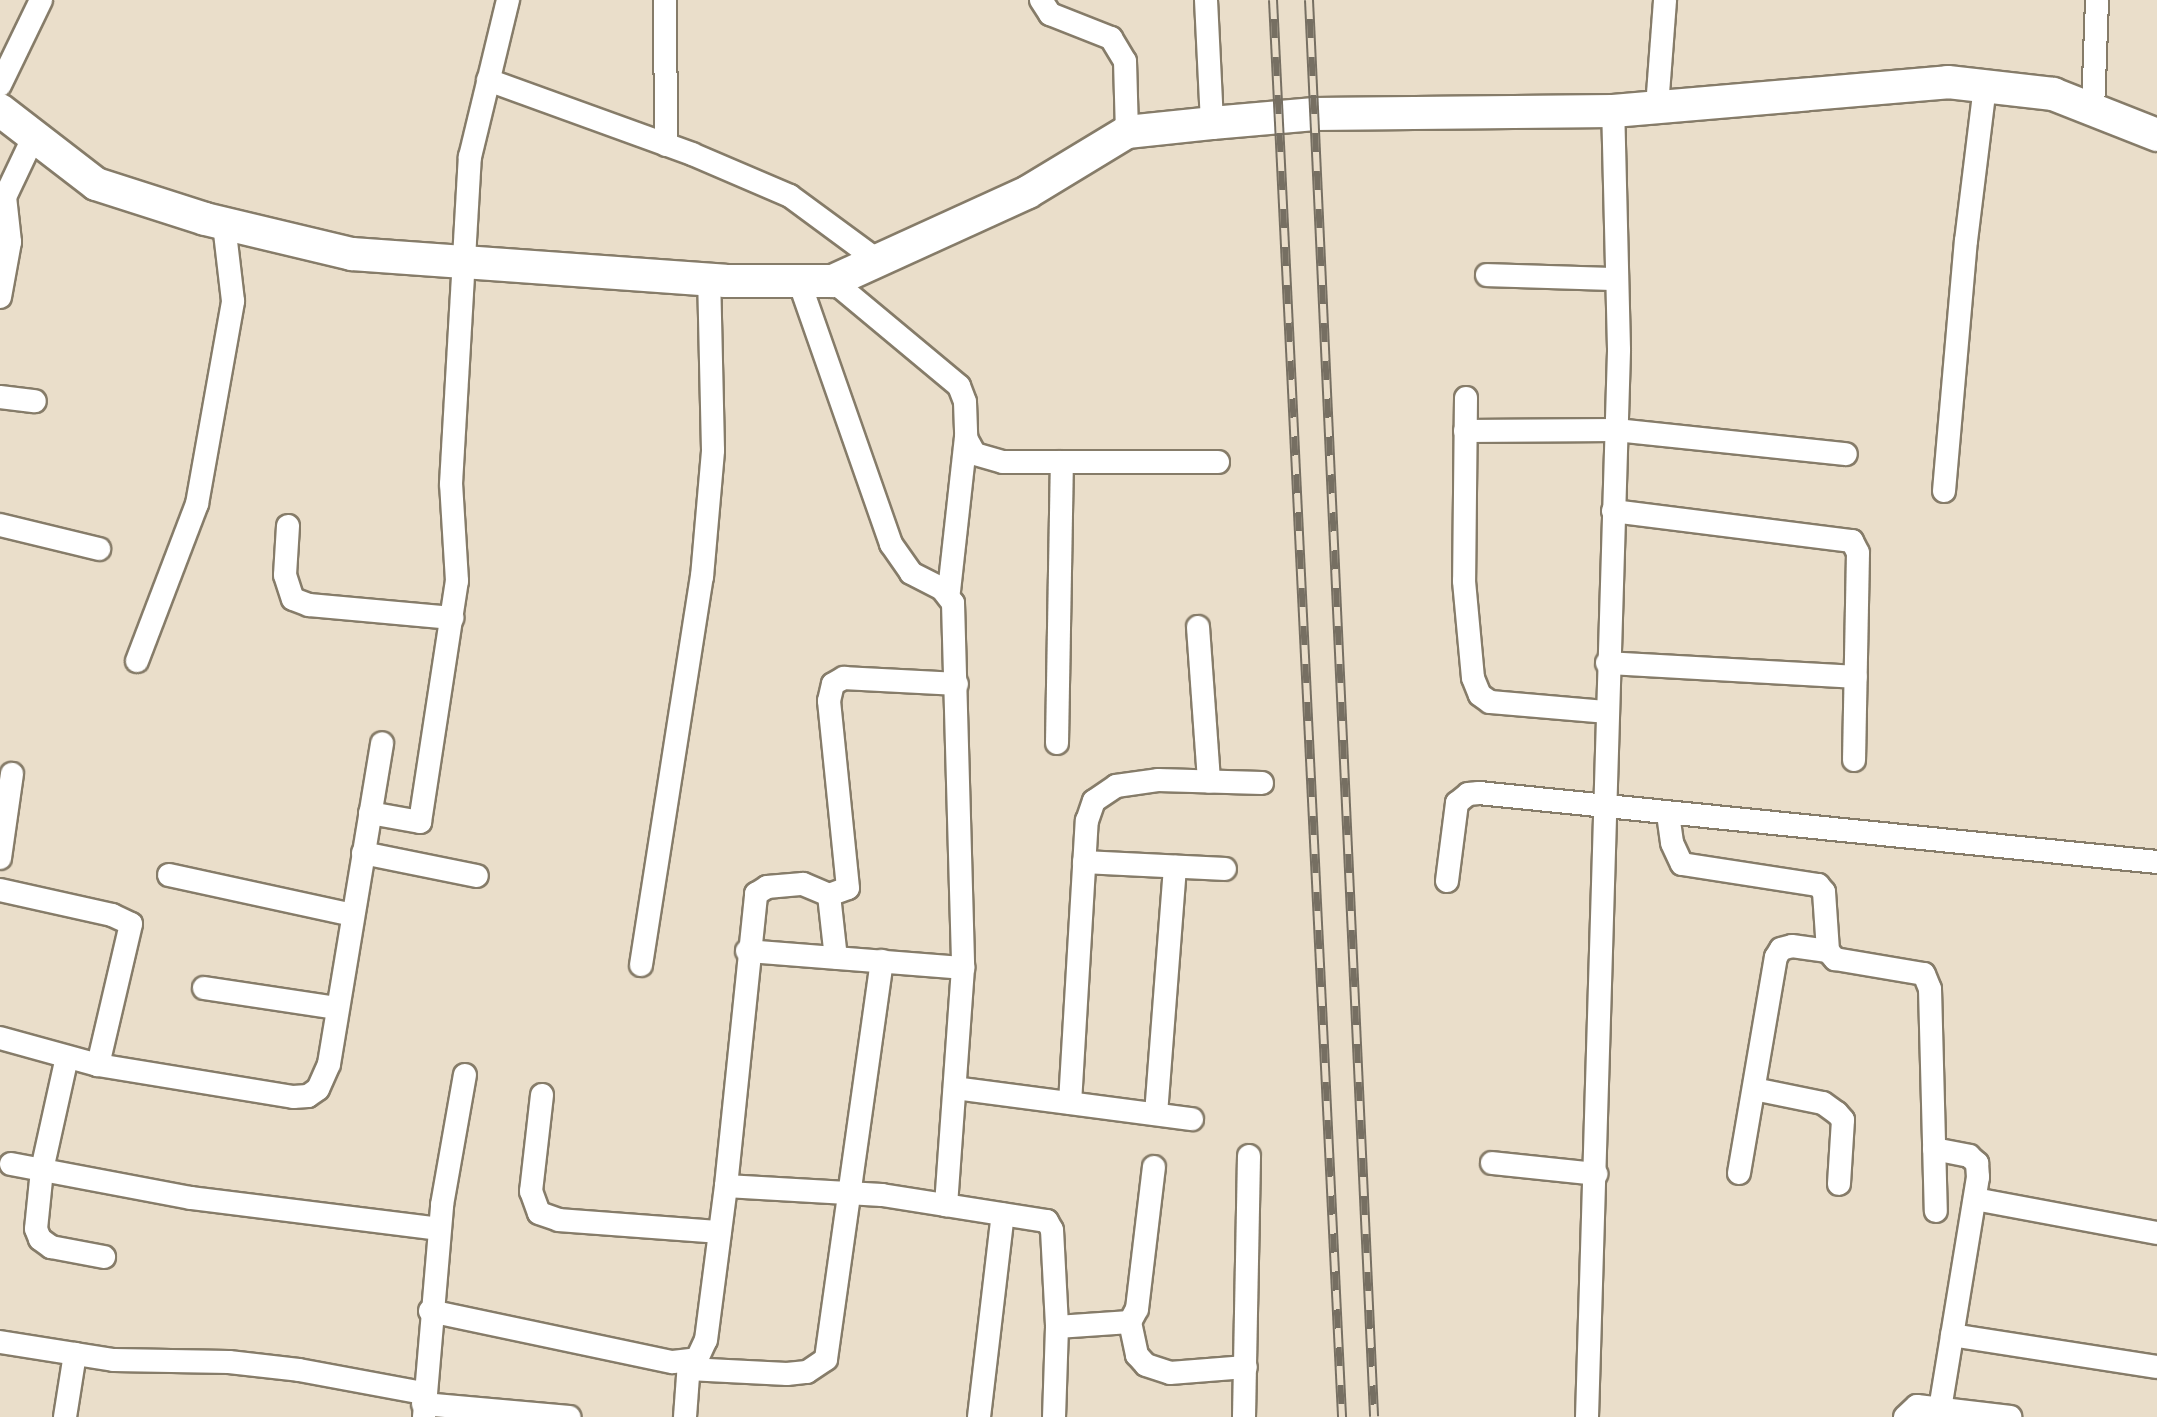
<!DOCTYPE html>
<style>
body{margin:0}
#map{position:relative;width:2157px;height:1417px;overflow:hidden;background:#eadeca;font-family:Barlow,sans-serif}
div>[style]{position:absolute}
.roads{filter:drop-shadow(2px 0 #867c69) drop-shadow(-2px 0 #867c69) drop-shadow(0 2px #867c69) drop-shadow(0 -2px #867c69)}
.street>*{height:22px;margin:-11px;padding:0 11px;transform-origin:11px;border-radius:11px;background:#fff}
.secondary>*{height:32px;margin:-16px;padding:0 16px;transform-origin:16px;border-radius:16px;background:#fff}
.rail>*{height:10px;margin-top:-5px;transform-origin:0;background:repeating-linear-gradient(90deg,#eadeca 0 19px,#766f62 0 38px);box-sizing:border-box;border-block:2px solid #766f62}
span{translate:-50% -50%;white-space:nowrap;text-align:center;line-height:1.15;-webkit-text-stroke:8px #eadeca;paint-order:stroke}
</style>
<div id="map">
<div class="roads">
<div class="street">
<i style="left:665px;top:0;width:145px;rotate:89.6deg"></i>
<i style="left:1041px;top:0;width:17px;rotate:57deg"></i>
<i style="left:1050px;top:14px;width:66px;rotate:21.5deg"></i>
<i style="left:1111px;top:38px;width:27px;rotate:59deg"></i>
<i style="left:1125px;top:61px;width:71px;rotate:88.4deg"></i>
<i style="left:1206px;top:0;width:123px;rotate:87.2deg"></i>
<i style="left:488px;top:80px;width:217px;rotate:19.9deg"></i>
<i style="left:692px;top:154px;width:107px;rotate:23.2deg"></i>
<i style="left:790px;top:196px;width:104px;rotate:36.4deg"></i>
<i style="left:0;top:85px;width:94px;rotate:-64.2deg"></i>
<i style="left:1657px;top:107px;width:107px;rotate:-85.7deg"></i>
<i style="left:2093px;top:110px;width:110px;rotate:-87.9deg"></i>
<i style="left:1487px;top:275px;width:130px;rotate:1.8deg"></i>
<i style="left:799px;top:281px;width:279px;rotate:70.7deg"></i>
<i style="left:891px;top:544px;width:35px;rotate:55deg"></i>
<i style="left:911px;top:573px;width:35px;rotate:27deg"></i>
<i style="left:942px;top:589px;width:18px;rotate:52deg"></i>
<i style="left:953px;top:603px;width:365px;rotate:88.4deg"></i>
<i style="left:963px;top:968px;width:238px;rotate:94.1deg"></i>
<i style="left:833px;top:281px;width:164px;rotate:39.8deg"></i>
<i style="left:959px;top:386px;width:17px;rotate:69deg"></i>
<i style="left:965px;top:402px;width:36px;rotate:88deg"></i>
<i style="left:966px;top:438px;width:18px;rotate:61deg"></i>
<i style="left:975px;top:454px;width:29px;rotate:16deg"></i>
<i style="left:1003px;top:462px;width:215px"></i>
<i style="left:0;top:297px;width:56px;rotate:-79.7deg"></i>
<i style="left:10px;top:242px;width:45px;rotate:-96.3deg"></i>
<i style="left:5px;top:197px;width:68px;rotate:-64.6deg"></i>
<i style="left:0;top:397px;width:35px;rotate:7deg"></i>
<i style="left:1466px;top:398px;width:183px;rotate:90.6deg"></i>
<i style="left:1464px;top:581px;width:97px;rotate:84.7deg"></i>
<i style="left:1473px;top:678px;width:18px;rotate:68deg"></i>
<i style="left:1480px;top:695px;width:12px;rotate:35deg"></i>
<i style="left:1490px;top:702px;width:116px;rotate:4.9deg"></i>
<i style="left:1465px;top:431px;width:151px;rotate:-0.4deg"></i>
<i style="left:1616px;top:430px;width:231px;rotate:6deg"></i>
<i style="left:1944px;top:491px;width:251px;rotate:-85deg"></i>
<i style="left:1966px;top:241px;width:156px;rotate:-83deg"></i>
<i style="left:1613px;top:511px;width:241px;rotate:7.2deg"></i>
<i style="left:1852px;top:541px;width:13px;rotate:63deg"></i>
<i style="left:1858px;top:553px;width:207px;rotate:91.1deg"></i>
<i style="left:0;top:525px;width:102px;rotate:13.6deg"></i>
<i style="left:288px;top:526px;width:49px;rotate:93.5deg"></i>
<i style="left:285px;top:575px;width:25px;rotate:72deg"></i>
<i style="left:293px;top:599px;width:17px;rotate:21deg"></i>
<i style="left:309px;top:605px;width:144px;rotate:5.2deg"></i>
<i style="left:949px;top:591px;width:154px;rotate:-83.7deg"></i>
<i style="left:1198px;top:627px;width:155px;rotate:85.9deg"></i>
<i style="left:137px;top:661px;width:168px;rotate:-69.1deg"></i>
<i style="left:197px;top:504px;width:206px;rotate:-79.9deg"></i>
<i style="left:233px;top:301px;width:78px;rotate:-96.7deg"></i>
<i style="left:1607px;top:663px;width:249px;rotate:3.2deg"></i>
<i style="left:1057px;top:743px;width:281px;rotate:-89deg"></i>
<i style="left:370px;top:813px;width:51px;rotate:10.2deg"></i>
<i style="left:420px;top:822px;width:244px;rotate:-81.3deg"></i>
<i style="left:457px;top:581px;width:97px;rotate:-93.5deg"></i>
<i style="left:451px;top:484px;width:328px;rotate:-86.7deg"></i>
<i style="left:470px;top:157px;width:162px;rotate:-76.4deg"></i>
<i style="left:1668px;top:814px;width:29px;rotate:82deg"></i>
<i style="left:1672px;top:843px;width:23px;rotate:65deg"></i>
<i style="left:1682px;top:864px;width:138px;rotate:8.8deg"></i>
<i style="left:1818px;top:885px;width:9px;rotate:49deg"></i>
<i style="left:1824px;top:892px;width:59px;rotate:86.1deg"></i>
<i style="left:1828px;top:951px;width:11px;rotate:49deg"></i>
<i style="left:1835px;top:959px;width:90px;rotate:9.6deg"></i>
<i style="left:1924px;top:974px;width:16px;rotate:68deg"></i>
<i style="left:1930px;top:989px;width:222px;rotate:88.5deg"></i>
<i style="left:363px;top:853px;width:116px;rotate:11.4deg"></i>
<i style="left:0;top:858px;width:85px;rotate:-81.9deg"></i>
<i style="left:1084px;top:862px;width:141px;rotate:2.8deg"></i>
<i style="left:169px;top:875px;width:187px;rotate:12.3deg"></i>
<i style="left:1447px;top:881px;width:79px;rotate:-82.7deg"></i>
<i style="left:1457px;top:803px;width:14px;rotate:-39deg"></i>
<i style="left:1468px;top:794px;width:11px;rotate:-5deg"></i>
<i style="left:1479px;top:793px;width:682px;rotate:5.81deg"></i>
<i style="left:0;top:890px;width:115px;rotate:12.6deg"></i>
<i style="left:112px;top:915px;width:21px;rotate:25deg"></i>
<i style="left:131px;top:924px;width:145px;rotate:103.2deg"></i>
<i style="left:829px;top:895px;width:20px;rotate:-20deg"></i>
<i style="left:848px;top:888px;width:188px;rotate:-95.8deg"></i>
<i style="left:829px;top:701px;width:17px;rotate:-77deg"></i>
<i style="left:833px;top:684px;width:13px;rotate:-29deg"></i>
<i style="left:844px;top:678px;width:113px;rotate:3deg"></i>
<i style="left:747px;top:951px;width:217px;rotate:4.5deg"></i>
<i style="left:641px;top:965px;width:393px;rotate:-81.1deg"></i>
<i style="left:702px;top:577px;width:127px;rotate:-85deg"></i>
<i style="left:713px;top:450px;width:170px;rotate:-91.3deg"></i>
<i style="left:204px;top:988px;width:134px;rotate:8.6deg"></i>
<i style="left:0;top:1038px;width:102px;rotate:15.4deg"></i>
<i style="left:98px;top:1065px;width:198px;rotate:9.3deg"></i>
<i style="left:293px;top:1097px;width:15px;rotate:-4deg"></i>
<i style="left:308px;top:1096px;width:12px;rotate:-35deg"></i>
<i style="left:318px;top:1089px;width:27px;rotate:-66deg"></i>
<i style="left:329px;top:1064px;width:325px;rotate:-80.6deg"></i>
<i style="left:67px;top:1057px;width:116px;rotate:102.5deg"></i>
<i style="left:42px;top:1170px;width:59px;rotate:95.8deg"></i>
<i style="left:36px;top:1229px;width:11px;rotate:68deg"></i>
<i style="left:40px;top:1239px;width:14px;rotate:36deg"></i>
<i style="left:51px;top:1247px;width:54px;rotate:10.7deg"></i>
<i style="left:955px;top:1088px;width:239px;rotate:7.5deg"></i>
<i style="left:1754px;top:1089px;width:70px;rotate:11.5deg"></i>
<i style="left:1823px;top:1103px;width:17px;rotate:36deg"></i>
<i style="left:1837px;top:1113px;width:9px;rotate:49deg"></i>
<i style="left:1843px;top:1120px;width:64px;rotate:93.6deg"></i>
<i style="left:542px;top:1095px;width:97px;rotate:96.5deg"></i>
<i style="left:531px;top:1191px;width:23px;rotate:70deg"></i>
<i style="left:539px;top:1213px;width:21px;rotate:19deg"></i>
<i style="left:559px;top:1220px;width:161px;rotate:4.3deg"></i>
<i style="left:1070px;top:1103px;width:283px;rotate:-86.6deg"></i>
<i style="left:1087px;top:821px;width:21px;rotate:-71deg"></i>
<i style="left:1094px;top:801px;width:27px;rotate:-34deg"></i>
<i style="left:1116px;top:786px;width:42px;rotate:-8.1deg"></i>
<i style="left:1158px;top:780px;width:104px;rotate:1.7deg"></i>
<i style="left:1156px;top:1114px;width:248px;rotate:-85.6deg"></i>
<i style="left:1934px;top:1149px;width:36px;rotate:11deg"></i>
<i style="left:1969px;top:1156px;width:11px;rotate:41deg"></i>
<i style="left:1977px;top:1163px;width:14px;rotate:86deg"></i>
<i style="left:1978px;top:1177px;width:235px;rotate:99.3deg"></i>
<i style="left:1492px;top:1163px;width:105px;rotate:6deg"></i>
<i style="left:11px;top:1164px;width:183px;rotate:10.7deg"></i>
<i style="left:191px;top:1198px;width:250px;rotate:7.1deg"></i>
<i style="left:1739px;top:1173px;width:219px;rotate:-80.3deg"></i>
<i style="left:1776px;top:957px;width:9px;rotate:-58deg"></i>
<i style="left:1781px;top:949px;width:11px;rotate:-15deg"></i>
<i style="left:1792px;top:946px;width:36px;rotate:8deg"></i>
<i style="left:726px;top:1186px;width:156px;rotate:3.3deg"></i>
<i style="left:882px;top:1195px;width:167px;rotate:9deg"></i>
<i style="left:1047px;top:1221px;width:10px;rotate:61deg"></i>
<i style="left:1052px;top:1230px;width:97px;rotate:87deg"></i>
<i style="left:1057px;top:1327px;width:90px;rotate:91.9deg"></i>
<i style="left:1975px;top:1199px;width:185px;rotate:10.6deg"></i>
<i style="left:430px;top:1311px;width:248px;rotate:11.9deg"></i>
<i style="left:673px;top:1362px;width:24px;rotate:-7deg"></i>
<i style="left:697px;top:1359px;width:21px;rotate:-65deg"></i>
<i style="left:706px;top:1340px;width:155px;rotate:-82.6deg"></i>
<i style="left:726px;top:1186px;width:294px;rotate:-84.1deg"></i>
<i style="left:756px;top:894px;width:13px;rotate:-32deg"></i>
<i style="left:767px;top:887px;width:36px;rotate:-5deg"></i>
<i style="left:803px;top:884px;width:28px;rotate:23deg"></i>
<i style="left:829px;top:895px;width:63px;rotate:83.7deg"></i>
<i style="left:1130px;top:1322px;width:34px;rotate:78deg"></i>
<i style="left:1137px;top:1355px;width:13px;rotate:48deg"></i>
<i style="left:1146px;top:1365px;width:25px;rotate:18deg"></i>
<i style="left:1170px;top:1373px;width:76px;rotate:-4.5deg"></i>
<i style="left:1057px;top:1327px;width:73px;rotate:-3.9deg"></i>
<i style="left:1130px;top:1322px;width:15px;rotate:-62deg"></i>
<i style="left:1137px;top:1309px;width:143px;rotate:-83.2deg"></i>
<i style="left:1952px;top:1335px;width:207px;rotate:8.9deg"></i>
<i style="left:0;top:1342px;width:115px;rotate:9deg"></i>
<i style="left:114px;top:1360px;width:115px;rotate:1deg"></i>
<i style="left:229px;top:1362px;width:70px;rotate:6.5deg"></i>
<i style="left:299px;top:1370px;width:126px;rotate:10.5deg"></i>
<i style="left:688px;top:1369px;width:99px;rotate:2.9deg"></i>
<i style="left:787px;top:1374px;width:20px;rotate:-6deg"></i>
<i style="left:807px;top:1372px;width:23px;rotate:-34deg"></i>
<i style="left:826px;top:1359px;width:402px;rotate:-82deg"></i>
<i style="left:423px;top:1404px;width:147px;rotate:5.1deg"></i>
<i style="left:65px;top:1417px;width:64px;rotate:-81deg"></i>
<i style="left:424px;top:1417px;width:213px;rotate:-85.1deg"></i>
<i style="left:442px;top:1205px;width:132px;rotate:-80deg"></i>
<i style="left:685px;top:1417px;width:54px;rotate:-85.8deg"></i>
<i style="left:979px;top:1417px;width:204px;rotate:-83.3deg"></i>
<i style="left:1244px;top:1417px;width:261px;rotate:-88.9deg"></i>
<i style="left:1587px;top:1417px;width:1068px;rotate:-88.28deg"></i>
<i style="left:1619px;top:349px;width:238px;rotate:-91.4deg"></i>
<i style="left:1905px;top:1417px;width:16px;rotate:-43deg"></i>
<i style="left:1917px;top:1406px;width:94px;rotate:6.7deg"></i>
</div>
<div class="secondary">
<i style="left:0;top:110px;width:121px;rotate:37.6deg"></i>
<i style="left:96px;top:184px;width:114px;rotate:17.8deg"></i>
<i style="left:205px;top:219px;width:151px;rotate:13.4deg"></i>
<i style="left:352px;top:254px;width:374px;rotate:4.1deg"></i>
<i style="left:725px;top:281px;width:108px"></i>
<i style="left:833px;top:281px;width:214px;rotate:-24.5deg"></i>
<i style="left:1028px;top:192px;width:116px;rotate:-31.2deg"></i>
<i style="left:1127px;top:132px;width:85px;rotate:-6deg"></i>
<i style="left:1212px;top:123px;width:103px;rotate:-5deg"></i>
<i style="left:1315px;top:114px;width:298px;rotate:-0.6deg"></i>
<i style="left:1613px;top:111px;width:336px;rotate:-4.9deg"></i>
<i style="left:1948px;top:82px;width:106px;rotate:6.5deg"></i>
<i style="left:2053px;top:94px;width:112px;rotate:21.5deg"></i>
</div>
</div>
<div class="rail">
<i style="left:1273px;top:0;width:1419px;rotate:87.21deg"></i>
<i style="left:1309px;top:0;width:1418px;rotate:87.37deg"></i>
</div>
</div>
